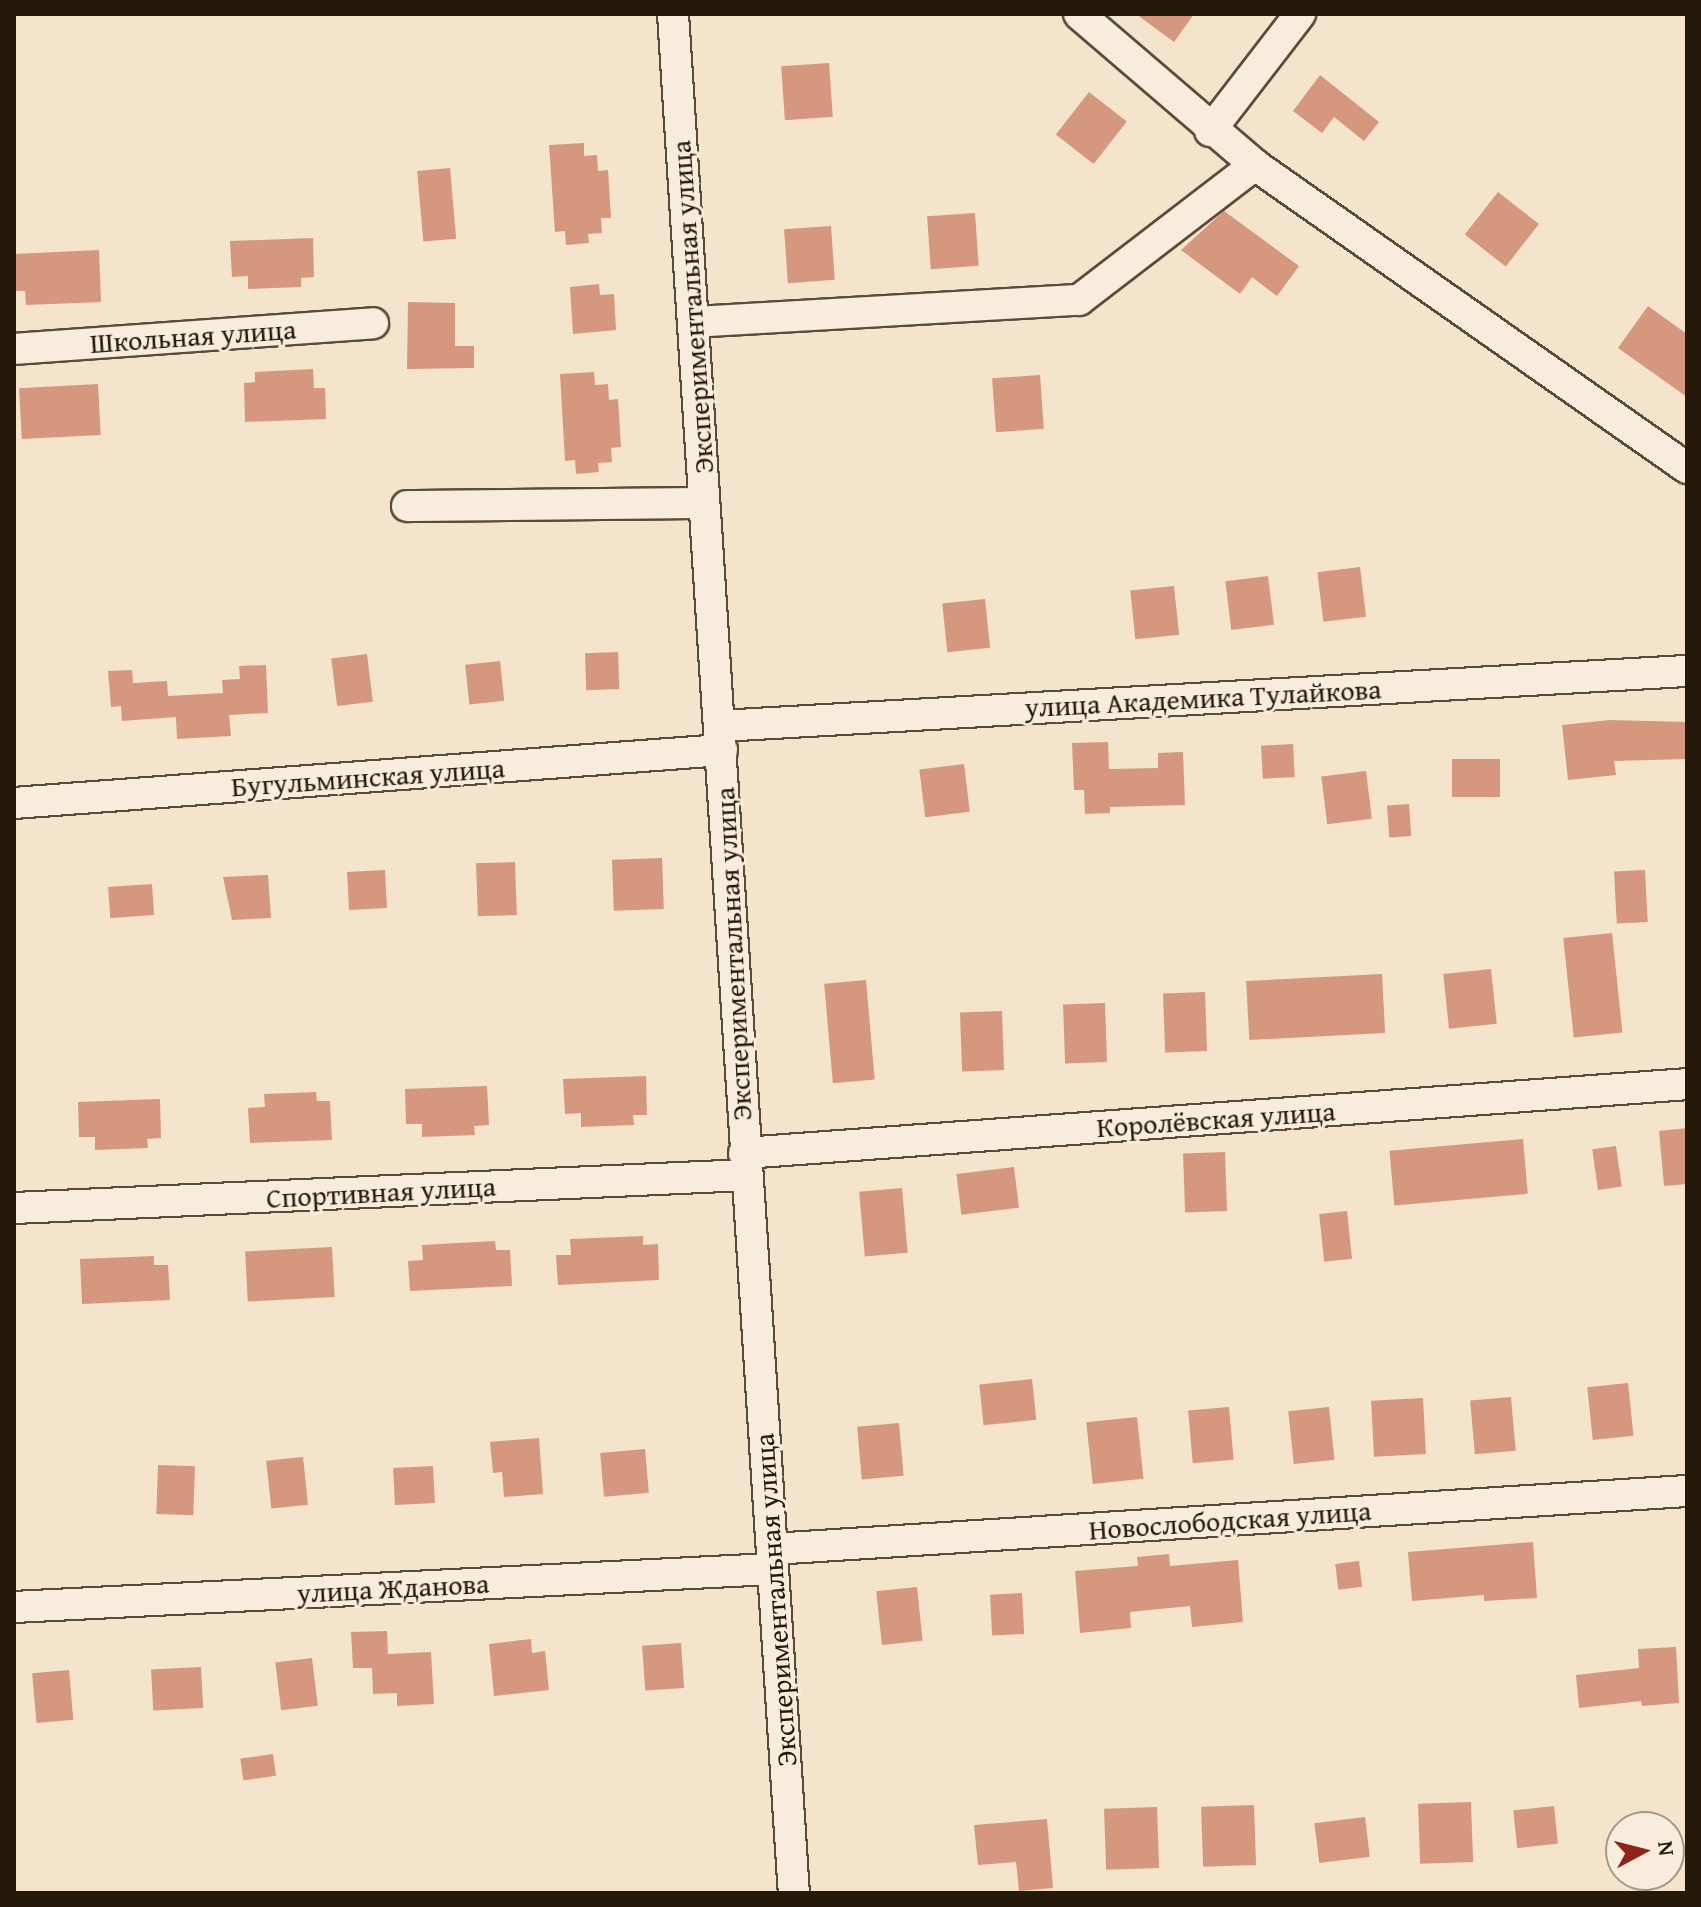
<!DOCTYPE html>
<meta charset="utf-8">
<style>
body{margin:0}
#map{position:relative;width:1701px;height:1907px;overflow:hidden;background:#f4e4cb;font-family:"Gentium Book Plus",serif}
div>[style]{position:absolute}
.building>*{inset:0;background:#d6977f;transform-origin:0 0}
.roads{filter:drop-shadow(2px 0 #594c3a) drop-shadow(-2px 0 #594c3a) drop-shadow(0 2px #594c3a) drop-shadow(0 -2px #594c3a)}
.street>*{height:30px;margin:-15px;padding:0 15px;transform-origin:15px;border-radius:15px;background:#f8eddd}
span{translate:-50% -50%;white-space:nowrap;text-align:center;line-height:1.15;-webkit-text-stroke:6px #f8eddd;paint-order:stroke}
.street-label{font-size:28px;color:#251a0a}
.frame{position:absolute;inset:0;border:16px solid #251a0a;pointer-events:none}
.north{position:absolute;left:1605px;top:1811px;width:80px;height:80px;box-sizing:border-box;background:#f8eddd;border:2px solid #a49989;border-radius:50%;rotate:83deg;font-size:22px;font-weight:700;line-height:32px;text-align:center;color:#251a0a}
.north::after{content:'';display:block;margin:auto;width:28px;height:36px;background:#8f2418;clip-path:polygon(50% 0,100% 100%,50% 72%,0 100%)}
</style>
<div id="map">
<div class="building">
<i style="clip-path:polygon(1136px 14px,1194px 14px,1174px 42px)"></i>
<i style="left:829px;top:63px;width:54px;height:48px;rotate:86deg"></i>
<i style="clip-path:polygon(1320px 75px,1379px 122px,1364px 141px,1334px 117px,1322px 133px,1293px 111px)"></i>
<i style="left:1089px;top:92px;width:48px;height:54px;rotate:38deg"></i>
<i style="clip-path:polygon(584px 143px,584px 156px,597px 155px,598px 171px,608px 170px,611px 218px,601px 218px,602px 233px,588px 234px,589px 243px,566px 245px,565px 231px,555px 232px,549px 145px)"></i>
<i style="left:450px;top:168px;width:71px;height:33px;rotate:85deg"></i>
<i style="left:1498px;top:192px;width:52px;height:54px;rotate:38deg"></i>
<i style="clip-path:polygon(1224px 211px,1299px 266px,1277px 296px,1252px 277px,1240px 294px,1181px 250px)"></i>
<i style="left:975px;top:213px;width:53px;height:48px;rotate:86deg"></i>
<i style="left:831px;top:226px;width:54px;height:47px;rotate:86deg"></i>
<i style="clip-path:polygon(313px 238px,314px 277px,301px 278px,301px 287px,248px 289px,248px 276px,232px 277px,230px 241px)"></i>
<i style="clip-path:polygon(99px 250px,101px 302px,26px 305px,25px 291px,16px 291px,14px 254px)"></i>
<i style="clip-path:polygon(599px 284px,600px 295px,614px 294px,616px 330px,573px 334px,570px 287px)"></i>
<i style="clip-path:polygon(408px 302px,455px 303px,455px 346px,474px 346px,474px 368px,407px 369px)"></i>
<i style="clip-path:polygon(1648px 306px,1687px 334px,1687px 397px,1618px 348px)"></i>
<i style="clip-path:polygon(313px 369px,314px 388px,325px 388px,326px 419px,245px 422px,244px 383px,255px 382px,255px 372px)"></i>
<i style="clip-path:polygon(594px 372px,595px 385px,608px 384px,609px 400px,618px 399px,621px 447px,611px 448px,612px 462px,598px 463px,599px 472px,576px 474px,575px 460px,565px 461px,560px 374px)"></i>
<i style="left:1040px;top:375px;width:54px;height:48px;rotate:86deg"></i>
<i style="left:98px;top:384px;width:51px;height:79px;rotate:87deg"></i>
<i style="left:1360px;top:567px;width:50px;height:43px;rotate:83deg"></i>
<i style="left:1268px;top:576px;width:49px;height:43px;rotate:83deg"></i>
<i style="left:1174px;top:586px;width:49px;height:44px;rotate:84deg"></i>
<i style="left:985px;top:599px;width:49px;height:43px;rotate:84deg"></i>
<i style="left:618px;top:652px;width:37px;height:33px;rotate:88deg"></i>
<i style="left:367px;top:654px;width:48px;height:36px;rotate:83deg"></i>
<i style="left:500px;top:661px;width:40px;height:35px;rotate:84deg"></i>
<i style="clip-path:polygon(266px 665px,268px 713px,229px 715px,231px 736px,177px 739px,176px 717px,122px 721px,121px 706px,111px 707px,108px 671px,132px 670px,133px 683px,167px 681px,168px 696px,223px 693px,222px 680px,240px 679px,239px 666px)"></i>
<i style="clip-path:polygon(1610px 720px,1687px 722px,1687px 759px,1614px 761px,1616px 775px,1568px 780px,1562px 725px)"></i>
<i style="clip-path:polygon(1108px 742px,1109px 769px,1158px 768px,1158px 753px,1183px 752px,1185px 805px,1110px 807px,1110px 813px,1085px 814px,1084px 790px,1074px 790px,1072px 743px)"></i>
<i style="left:1293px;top:744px;width:33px;height:32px;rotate:87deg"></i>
<i style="left:1500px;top:759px;width:38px;height:48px;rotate:90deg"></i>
<i style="left:964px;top:764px;width:48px;height:45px;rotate:83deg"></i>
<i style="left:1366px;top:771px;width:48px;height:45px;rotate:83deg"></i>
<i style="left:1409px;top:804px;width:32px;height:22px;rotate:86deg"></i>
<i style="left:662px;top:858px;width:51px;height:50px;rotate:88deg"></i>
<i style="left:515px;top:862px;width:53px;height:39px;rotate:88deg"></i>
<i style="left:385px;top:870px;width:38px;height:38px;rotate:87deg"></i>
<i style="left:1645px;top:870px;width:52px;height:31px;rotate:87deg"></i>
<i style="clip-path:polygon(268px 875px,271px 918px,232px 920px,223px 877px)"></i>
<i style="left:152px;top:884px;width:31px;height:44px;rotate:86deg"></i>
<i style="left:1612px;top:933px;width:100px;height:49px;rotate:84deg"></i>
<i style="left:1491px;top:969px;width:55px;height:48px;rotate:84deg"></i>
<i style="left:1382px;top:974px;width:59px;height:136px;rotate:87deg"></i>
<i style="left:866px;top:980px;width:100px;height:42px;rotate:85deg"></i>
<i style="left:1205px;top:992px;width:59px;height:42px;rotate:88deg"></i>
<i style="left:1105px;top:1003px;width:59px;height:42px;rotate:88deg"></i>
<i style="left:1002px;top:1011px;width:59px;height:42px;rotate:88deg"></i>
<i style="clip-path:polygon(646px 1076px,647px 1115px,633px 1115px,634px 1125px,581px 1127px,581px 1113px,565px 1114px,563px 1079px)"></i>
<i style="clip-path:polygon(487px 1086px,489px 1125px,474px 1126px,475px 1135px,422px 1137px,422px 1124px,406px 1124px,405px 1089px)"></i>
<i style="clip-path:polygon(316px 1092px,317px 1101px,330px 1101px,332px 1140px,250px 1143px,248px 1108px,265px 1107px,264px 1094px)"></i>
<i style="clip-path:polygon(160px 1099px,161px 1138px,147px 1139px,148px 1148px,95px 1150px,95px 1137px,79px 1137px,78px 1102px)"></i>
<i style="clip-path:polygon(1687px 1128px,1687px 1184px,1664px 1186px,1659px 1131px)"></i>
<i style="left:1523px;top:1139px;width:55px;height:134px;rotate:85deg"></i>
<i style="left:1616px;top:1146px;width:41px;height:24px;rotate:82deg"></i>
<i style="left:1225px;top:1152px;width:59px;height:42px;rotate:88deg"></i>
<i style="left:1014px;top:1167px;width:41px;height:58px;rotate:83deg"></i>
<i style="left:902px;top:1188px;width:65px;height:43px;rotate:85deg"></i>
<i style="left:1347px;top:1211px;width:48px;height:28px;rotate:84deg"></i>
<i style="clip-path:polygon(643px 1236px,643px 1245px,658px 1244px,659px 1280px,558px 1285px,556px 1255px,571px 1255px,570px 1239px)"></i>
<i style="clip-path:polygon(495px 1241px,496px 1250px,510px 1250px,512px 1286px,410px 1291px,408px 1261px,423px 1260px,422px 1245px)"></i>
<i style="left:332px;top:1247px;width:50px;height:87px;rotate:87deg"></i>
<i style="clip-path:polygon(154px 1256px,154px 1265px,168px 1265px,170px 1300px,82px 1304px,80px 1259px)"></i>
<i style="left:1032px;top:1379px;width:41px;height:53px;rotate:84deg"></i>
<i style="left:1628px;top:1383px;width:53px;height:41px;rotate:84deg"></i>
<i style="left:1511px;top:1397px;width:54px;height:41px;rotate:85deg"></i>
<i style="left:1423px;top:1398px;width:56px;height:52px;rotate:87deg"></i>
<i style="left:1229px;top:1407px;width:53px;height:41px;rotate:85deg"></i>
<i style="left:1329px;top:1407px;width:53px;height:41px;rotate:84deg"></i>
<i style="left:1137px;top:1417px;width:62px;height:51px;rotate:84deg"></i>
<i style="left:899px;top:1423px;width:53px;height:42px;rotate:85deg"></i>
<i style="clip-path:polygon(539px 1438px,543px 1494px,504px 1497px,502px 1472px,493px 1473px,490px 1442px)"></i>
<i style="left:645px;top:1449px;width:44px;height:45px;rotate:85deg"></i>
<i style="left:303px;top:1457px;width:48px;height:37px;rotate:84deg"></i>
<i style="left:158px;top:1465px;width:37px;height:49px;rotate:2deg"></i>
<i style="left:433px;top:1466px;width:37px;height:40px;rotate:87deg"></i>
<i style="clip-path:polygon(1533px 1542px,1537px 1598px,1484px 1601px,1484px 1595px,1412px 1601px,1408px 1552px)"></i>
<i style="clip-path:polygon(1169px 1554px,1170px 1566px,1238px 1560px,1243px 1622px,1192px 1627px,1190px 1606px,1130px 1612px,1131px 1628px,1080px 1633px,1075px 1571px,1138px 1566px,1137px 1557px)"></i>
<i style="left:1359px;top:1561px;width:26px;height:24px;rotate:83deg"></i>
<i style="left:917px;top:1587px;width:54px;height:41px;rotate:84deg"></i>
<i style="left:1022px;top:1593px;width:41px;height:32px;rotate:87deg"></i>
<i style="clip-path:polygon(387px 1631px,388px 1654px,431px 1652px,434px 1704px,397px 1706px,397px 1693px,373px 1694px,372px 1668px,353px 1668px,351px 1632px)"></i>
<i style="clip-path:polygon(531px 1639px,532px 1653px,545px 1651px,549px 1690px,494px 1696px,489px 1644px)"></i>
<i style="left:681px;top:1643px;width:45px;height:39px;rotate:86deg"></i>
<i style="clip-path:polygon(1676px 1647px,1679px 1703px,1642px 1706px,1641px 1701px,1579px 1708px,1576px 1675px,1639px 1668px,1638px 1649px)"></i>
<i style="left:312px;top:1658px;width:48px;height:37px;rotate:83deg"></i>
<i style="left:201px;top:1667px;width:41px;height:50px;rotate:87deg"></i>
<i style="left:69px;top:1670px;width:50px;height:37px;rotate:85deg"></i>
<i style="left:273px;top:1754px;width:22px;height:33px;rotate:82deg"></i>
<i style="left:1471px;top:1802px;width:60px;height:53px;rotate:88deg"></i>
<i style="left:1254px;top:1805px;width:60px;height:53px;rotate:88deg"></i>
<i style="left:1554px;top:1806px;width:38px;height:41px;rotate:84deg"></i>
<i style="left:1157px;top:1807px;width:61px;height:53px;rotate:88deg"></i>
<i style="left:1365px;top:1817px;width:40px;height:51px;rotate:83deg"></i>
<i style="clip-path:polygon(1047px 1819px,1053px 1888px,1019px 1891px,1016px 1862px,978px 1865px,974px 1825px)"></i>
</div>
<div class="roads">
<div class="street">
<i style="left:673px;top:14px;width:1883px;rotate:86.32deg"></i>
<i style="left:1079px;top:14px;width:232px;rotate:40.6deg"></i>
<i style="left:1255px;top:165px;width:528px;rotate:35.05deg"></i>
<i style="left:1210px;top:131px;width:148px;rotate:-52.4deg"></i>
<i style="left:693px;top:322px;width:387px;rotate:-3.3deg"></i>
<i style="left:1079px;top:300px;width:222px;rotate:-37.5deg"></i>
<i style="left:14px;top:349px;width:360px;rotate:-4.1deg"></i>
<i style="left:407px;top:506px;width:297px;rotate:-0.6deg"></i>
<i style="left:720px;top:726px;width:969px;rotate:-3.26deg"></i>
<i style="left:14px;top:803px;width:710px;rotate:-4.28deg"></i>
<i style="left:744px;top:1153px;width:946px;rotate:-4.18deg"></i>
<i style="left:14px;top:1208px;width:734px;rotate:-2.58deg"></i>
<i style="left:772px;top:1549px;width:917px;rotate:-3.63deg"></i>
<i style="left:14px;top:1607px;width:759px;rotate:-2.87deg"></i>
</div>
</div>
<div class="street-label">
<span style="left:692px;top:307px;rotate:-94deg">Экспериментальная улица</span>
<span style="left:193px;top:336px;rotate:-4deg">Школьная улица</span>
<span style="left:1203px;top:698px;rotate:-3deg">улица Академика Тулайкова</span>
<span style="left:368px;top:777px;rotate:-4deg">Бугульминская улица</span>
<span style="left:733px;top:954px;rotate:-93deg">Экспериментальная улица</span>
<span style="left:1216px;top:1119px;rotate:-4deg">Королёвская улица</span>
<span style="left:381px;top:1192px;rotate:-3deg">Спортивная улица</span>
<span style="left:1230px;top:1520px;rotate:-4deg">Новослободская улица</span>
<span style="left:393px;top:1588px;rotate:-3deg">улица Жданова</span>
<span style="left:775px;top:1600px;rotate:-94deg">Экспериментальная улица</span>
</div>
<div class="frame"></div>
<div class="north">N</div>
</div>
